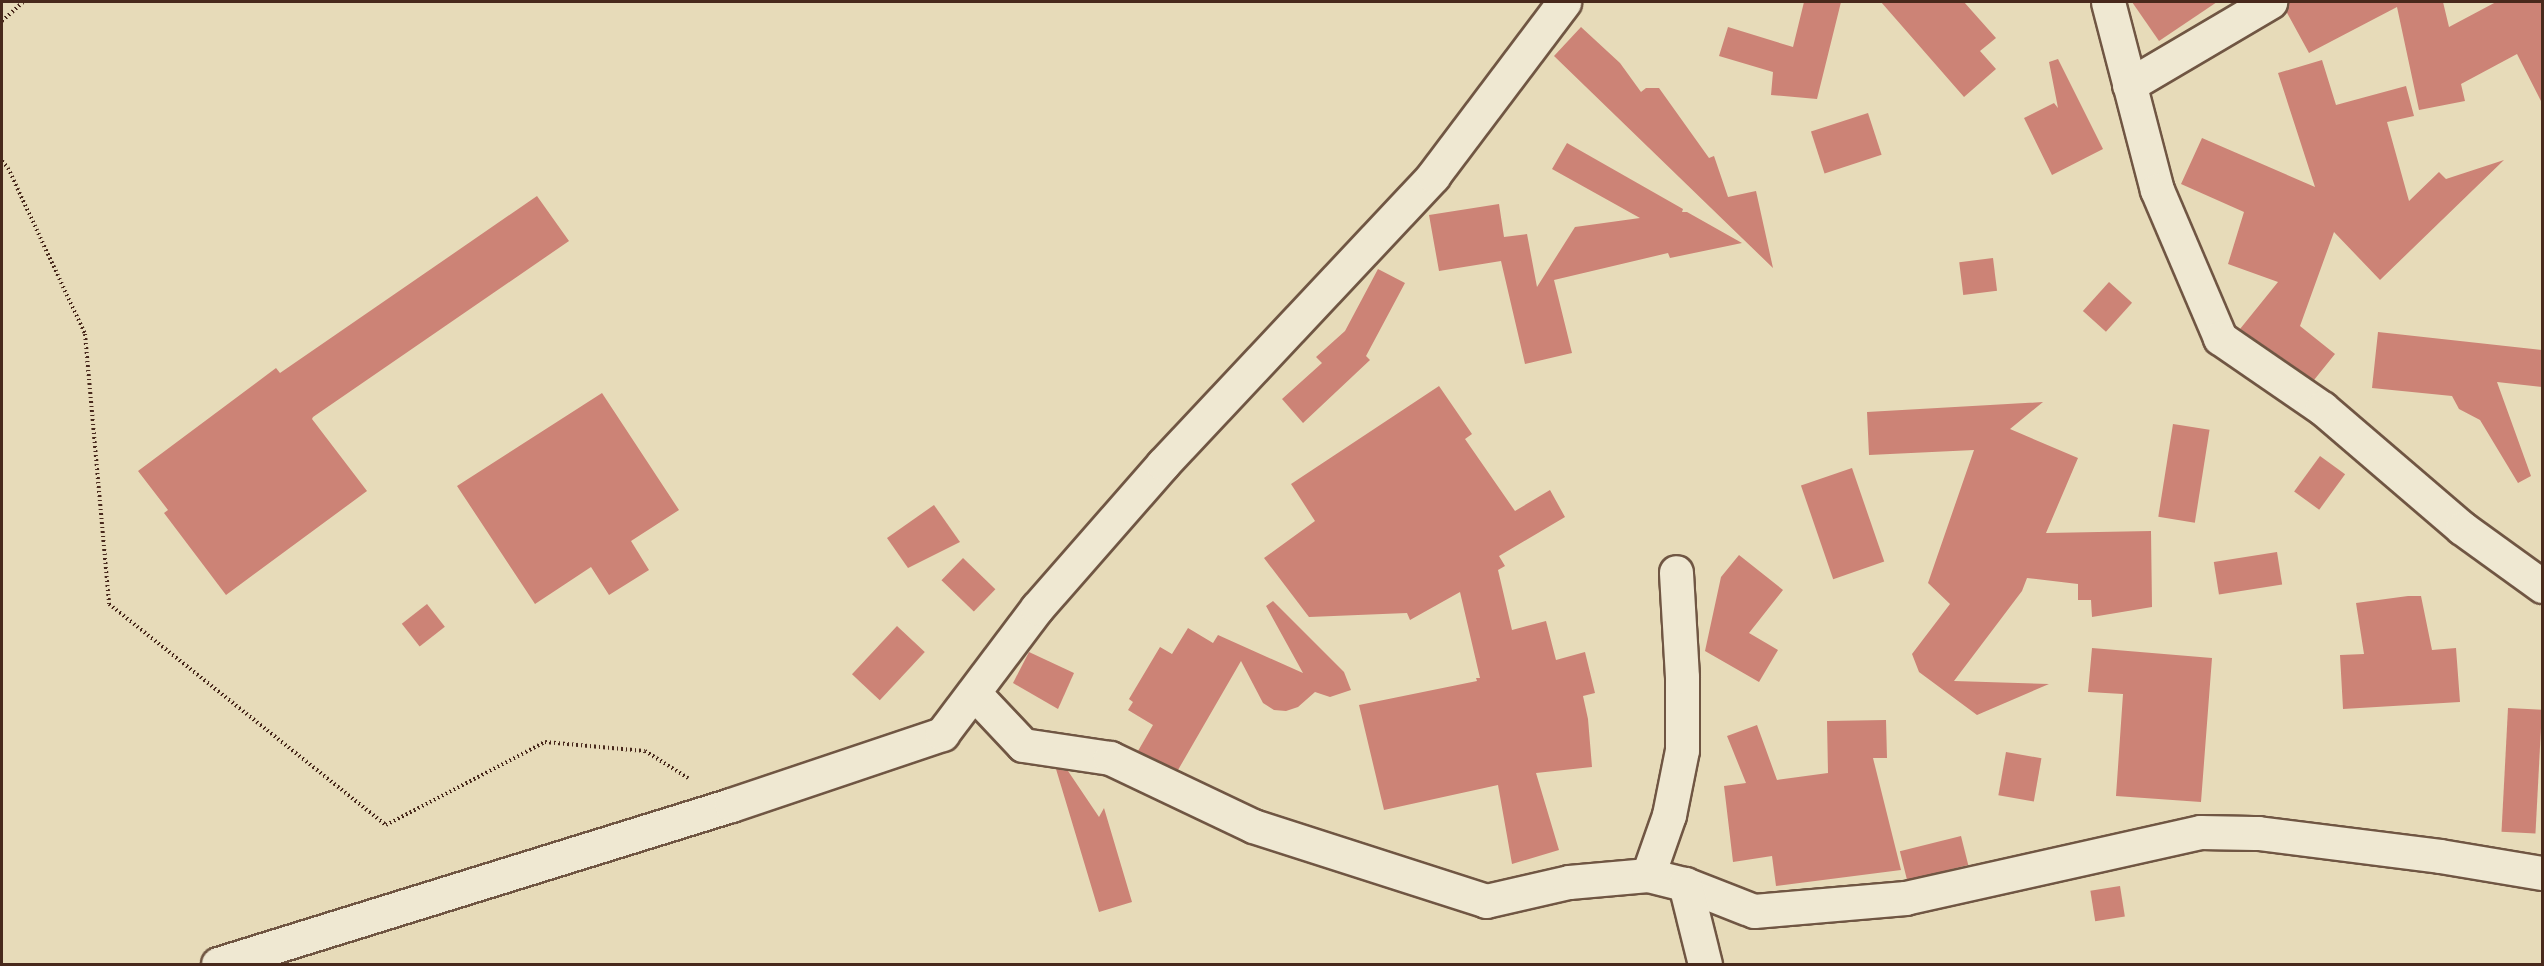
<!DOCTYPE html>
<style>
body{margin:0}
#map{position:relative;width:2544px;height:966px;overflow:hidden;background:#e7dbb9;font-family:Cardo,serif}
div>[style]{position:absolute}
.building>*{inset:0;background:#cc8376;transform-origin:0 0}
.path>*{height:4px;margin-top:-2px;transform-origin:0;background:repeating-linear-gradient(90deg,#48291c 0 1.5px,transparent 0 4.5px)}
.roads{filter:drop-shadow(2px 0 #705643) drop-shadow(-2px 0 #705643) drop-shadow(0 2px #705643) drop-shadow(0 -2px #705643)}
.street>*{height:33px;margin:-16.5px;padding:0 16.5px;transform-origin:16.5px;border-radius:16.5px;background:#efe8d2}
span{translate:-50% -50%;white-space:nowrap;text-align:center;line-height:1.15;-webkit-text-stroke:4.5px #efe8d2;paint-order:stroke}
.frame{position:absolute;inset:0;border:3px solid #48291c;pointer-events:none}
</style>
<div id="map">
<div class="building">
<i style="clip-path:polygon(1804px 2px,1841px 2px,1817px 99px,1771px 95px,1773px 72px,1719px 56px,1728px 27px,1793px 47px)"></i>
<i style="clip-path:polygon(1881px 2px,1964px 2px,1996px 38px,1980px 51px,1996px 69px,1964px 97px)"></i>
<i style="clip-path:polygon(2132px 2px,2217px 2px,2159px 41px)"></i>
<i style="clip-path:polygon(2289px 2px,2443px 2px,2449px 27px,2496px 2px,2542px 2px,2542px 103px,2517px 54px,2461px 84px,2465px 101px,2419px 110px,2397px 7px,2309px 53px,2286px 11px)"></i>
<i style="clip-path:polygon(1581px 27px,1620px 63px,1641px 92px,1646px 88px,1659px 88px,1709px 158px,1714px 156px,1728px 197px,1756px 191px,1773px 268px,1554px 56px)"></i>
<i style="clip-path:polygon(2058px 59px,2103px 149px,2052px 175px,2024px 118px,2054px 103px,2058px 108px,2049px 62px)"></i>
<i style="clip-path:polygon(2322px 60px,2336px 105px,2406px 86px,2414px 116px,2387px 122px,2409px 201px,2439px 172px,2446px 179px,2504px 160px,2380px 280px,2334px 232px,2300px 326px,2335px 354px,2314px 380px,2240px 329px,2278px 282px,2228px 264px,2244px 212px,2181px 184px,2202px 138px,2315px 187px,2278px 73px)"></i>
<i style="left:1868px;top:113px;width:44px;height:60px;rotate:72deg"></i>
<i style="clip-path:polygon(1567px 143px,1683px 209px,1682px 212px,1687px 212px,1742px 243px,1670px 258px,1668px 253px,1554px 280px,1572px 353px,1525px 364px,1501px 261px,1439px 271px,1429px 215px,1499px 204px,1504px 237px,1527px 234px,1537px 287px,1575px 227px,1640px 218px,1552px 169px)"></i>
<i style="clip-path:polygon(537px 196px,569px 241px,313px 417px,312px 419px,367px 491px,226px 595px,164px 513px,168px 510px,138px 471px,276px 368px,280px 373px)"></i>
<i style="left:1993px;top:258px;width:33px;height:34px;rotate:83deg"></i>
<i style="clip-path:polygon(1378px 269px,1405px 283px,1366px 356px,1370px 360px,1303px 423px,1282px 399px,1322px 363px,1316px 357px,1345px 331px)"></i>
<i style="left:2109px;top:282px;width:31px;height:39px;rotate:42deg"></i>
<i style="clip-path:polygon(2378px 332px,2542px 350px,2542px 387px,2497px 382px,2531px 476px,2518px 483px,2480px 420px,2459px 409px,2452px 396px,2372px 388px)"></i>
<i style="clip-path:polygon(1439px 386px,1472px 434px,1465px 439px,1515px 511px,1550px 490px,1565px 517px,1499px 556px,1505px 566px,1498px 570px,1512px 630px,1546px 621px,1556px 660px,1585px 652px,1595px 693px,1583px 696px,1588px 719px,1592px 767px,1536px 773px,1559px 850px,1512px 864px,1498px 785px,1384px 810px,1359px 705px,1477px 681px,1476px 678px,1480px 678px,1460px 592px,1410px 620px,1407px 613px,1309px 617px,1264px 558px,1315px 521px,1291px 484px)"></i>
<i style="clip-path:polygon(602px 393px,679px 510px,631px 541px,649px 570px,609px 595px,591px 567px,535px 604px,457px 486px)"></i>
<i style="clip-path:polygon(2043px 402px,2010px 429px,2078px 458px,2046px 533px,2151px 531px,2152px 607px,2092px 617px,2091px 600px,2078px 600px,2078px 584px,2027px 578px,2022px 591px,1954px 681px,2049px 684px,1977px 715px,1919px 672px,1912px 654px,1950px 604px,1928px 583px,1974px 450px,1869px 455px,1867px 412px)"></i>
<i style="left:2173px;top:424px;width:37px;height:94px;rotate:9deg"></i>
<i style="left:2320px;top:456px;width:31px;height:44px;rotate:36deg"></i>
<i style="left:1852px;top:468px;width:99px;height:54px;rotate:71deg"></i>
<i style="clip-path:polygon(934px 505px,960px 542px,908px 568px,887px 538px)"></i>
<i style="left:2277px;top:552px;width:33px;height:64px;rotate:81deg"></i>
<i style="clip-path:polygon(1739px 555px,1783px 590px,1749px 633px,1778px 650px,1759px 682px,1705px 651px,1721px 577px)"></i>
<i style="left:963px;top:558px;width:45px;height:31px;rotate:44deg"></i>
<i style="clip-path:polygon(2408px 596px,2421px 596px,2432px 650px,2456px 648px,2460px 702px,2343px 709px,2340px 655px,2364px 654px,2356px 603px)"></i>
<i style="clip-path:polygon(1273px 601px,1344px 672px,1351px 690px,1330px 697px,1315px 692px,1298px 707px,1286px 711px,1274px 710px,1263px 703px,1241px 661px,1178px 770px,1138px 751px,1153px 725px,1128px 710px,1133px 702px,1129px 699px,1160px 647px,1172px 654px,1188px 628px,1213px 643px,1218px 635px,1303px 673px,1266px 606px)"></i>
<i style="left:427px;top:604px;width:29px;height:32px;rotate:52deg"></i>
<i style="left:897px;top:626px;width:38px;height:66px;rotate:43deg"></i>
<i style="clip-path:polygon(2092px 648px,2212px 658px,2201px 802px,2116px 796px,2123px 694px,2088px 692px)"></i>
<i style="clip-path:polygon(1029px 652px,1074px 673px,1058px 709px,1013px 683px)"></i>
<i style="left:2508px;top:708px;width:34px;height:124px;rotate:3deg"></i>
<i style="clip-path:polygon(1886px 720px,1887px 758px,1873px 758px,1901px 870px,1776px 886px,1772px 856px,1733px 862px,1724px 786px,1746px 783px,1727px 736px,1757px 725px,1777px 780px,1828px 773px,1827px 721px)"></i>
<i style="left:2006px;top:752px;width:36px;height:44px;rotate:10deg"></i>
<i style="clip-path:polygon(1056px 769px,1068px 771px,1099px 817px,1104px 808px,1132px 902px,1099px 912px)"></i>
<i style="left:1961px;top:836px;width:30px;height:63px;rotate:76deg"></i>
<i style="left:2120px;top:886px;width:31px;height:30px;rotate:81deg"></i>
</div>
<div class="path">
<i style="left:2px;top:21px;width:28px;rotate:-42deg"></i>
<i style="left:2px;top:161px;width:9px;rotate:49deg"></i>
<i style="left:8px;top:168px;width:183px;rotate:65.1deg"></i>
<i style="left:85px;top:334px;width:271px;rotate:84.9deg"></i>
<i style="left:109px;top:604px;width:354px;rotate:38.6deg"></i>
<i style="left:386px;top:825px;width:179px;rotate:-27.6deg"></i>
<i style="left:545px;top:742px;width:100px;rotate:5.1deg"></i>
<i style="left:645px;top:751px;width:51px;rotate:32.1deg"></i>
</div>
<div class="roads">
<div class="street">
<i style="left:2108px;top:2px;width:194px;rotate:75.4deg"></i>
<i style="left:2157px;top:190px;width:161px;rotate:66.9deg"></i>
<i style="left:2220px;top:338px;width:124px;rotate:34.5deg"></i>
<i style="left:2322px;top:408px;width:184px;rotate:40.6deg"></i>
<i style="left:2462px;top:528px;width:99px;rotate:35.9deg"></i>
<i style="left:2129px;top:85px;width:164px;rotate:-30.5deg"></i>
<i style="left:974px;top:693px;width:71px;rotate:46.7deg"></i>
<i style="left:1023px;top:745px;width:88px;rotate:8.5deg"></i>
<i style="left:1110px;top:758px;width:158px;rotate:25.4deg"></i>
<i style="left:1253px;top:826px;width:245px;rotate:17.8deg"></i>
<i style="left:1486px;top:901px;width:85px;rotate:-12.9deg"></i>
<i style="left:1569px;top:882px;width:79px;rotate:-5.1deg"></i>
<i style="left:1648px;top:875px;width:38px;rotate:14deg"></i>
<i style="left:1685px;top:884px;width:74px;rotate:21.4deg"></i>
<i style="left:1754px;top:911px;width:152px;rotate:-4.9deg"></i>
<i style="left:1905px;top:898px;width:302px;rotate:-12.6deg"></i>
<i style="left:2200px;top:832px;width:58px;rotate:1deg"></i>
<i style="left:2258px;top:833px;width:183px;rotate:7.2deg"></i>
<i style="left:2440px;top:856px;width:103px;rotate:9.5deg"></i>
<i style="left:1648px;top:875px;width:64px;rotate:-70.7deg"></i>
<i style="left:1669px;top:815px;width:66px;rotate:-78.7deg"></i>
<i style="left:1682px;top:750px;width:73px;rotate:-90deg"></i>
<i style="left:1682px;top:677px;width:105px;rotate:-93.3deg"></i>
<i style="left:1685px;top:884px;width:82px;rotate:76deg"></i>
<i style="left:218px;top:964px;width:537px;rotate:-17.22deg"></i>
<i style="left:731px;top:805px;width:223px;rotate:-18.6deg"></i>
<i style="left:942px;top:734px;width:158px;rotate:-53deg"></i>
<i style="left:1037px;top:608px;width:191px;rotate:-48.8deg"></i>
<i style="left:1163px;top:464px;width:395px;rotate:-46.8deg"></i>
<i style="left:1433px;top:176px;width:218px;rotate:-53deg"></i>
</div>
</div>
<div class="frame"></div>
</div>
